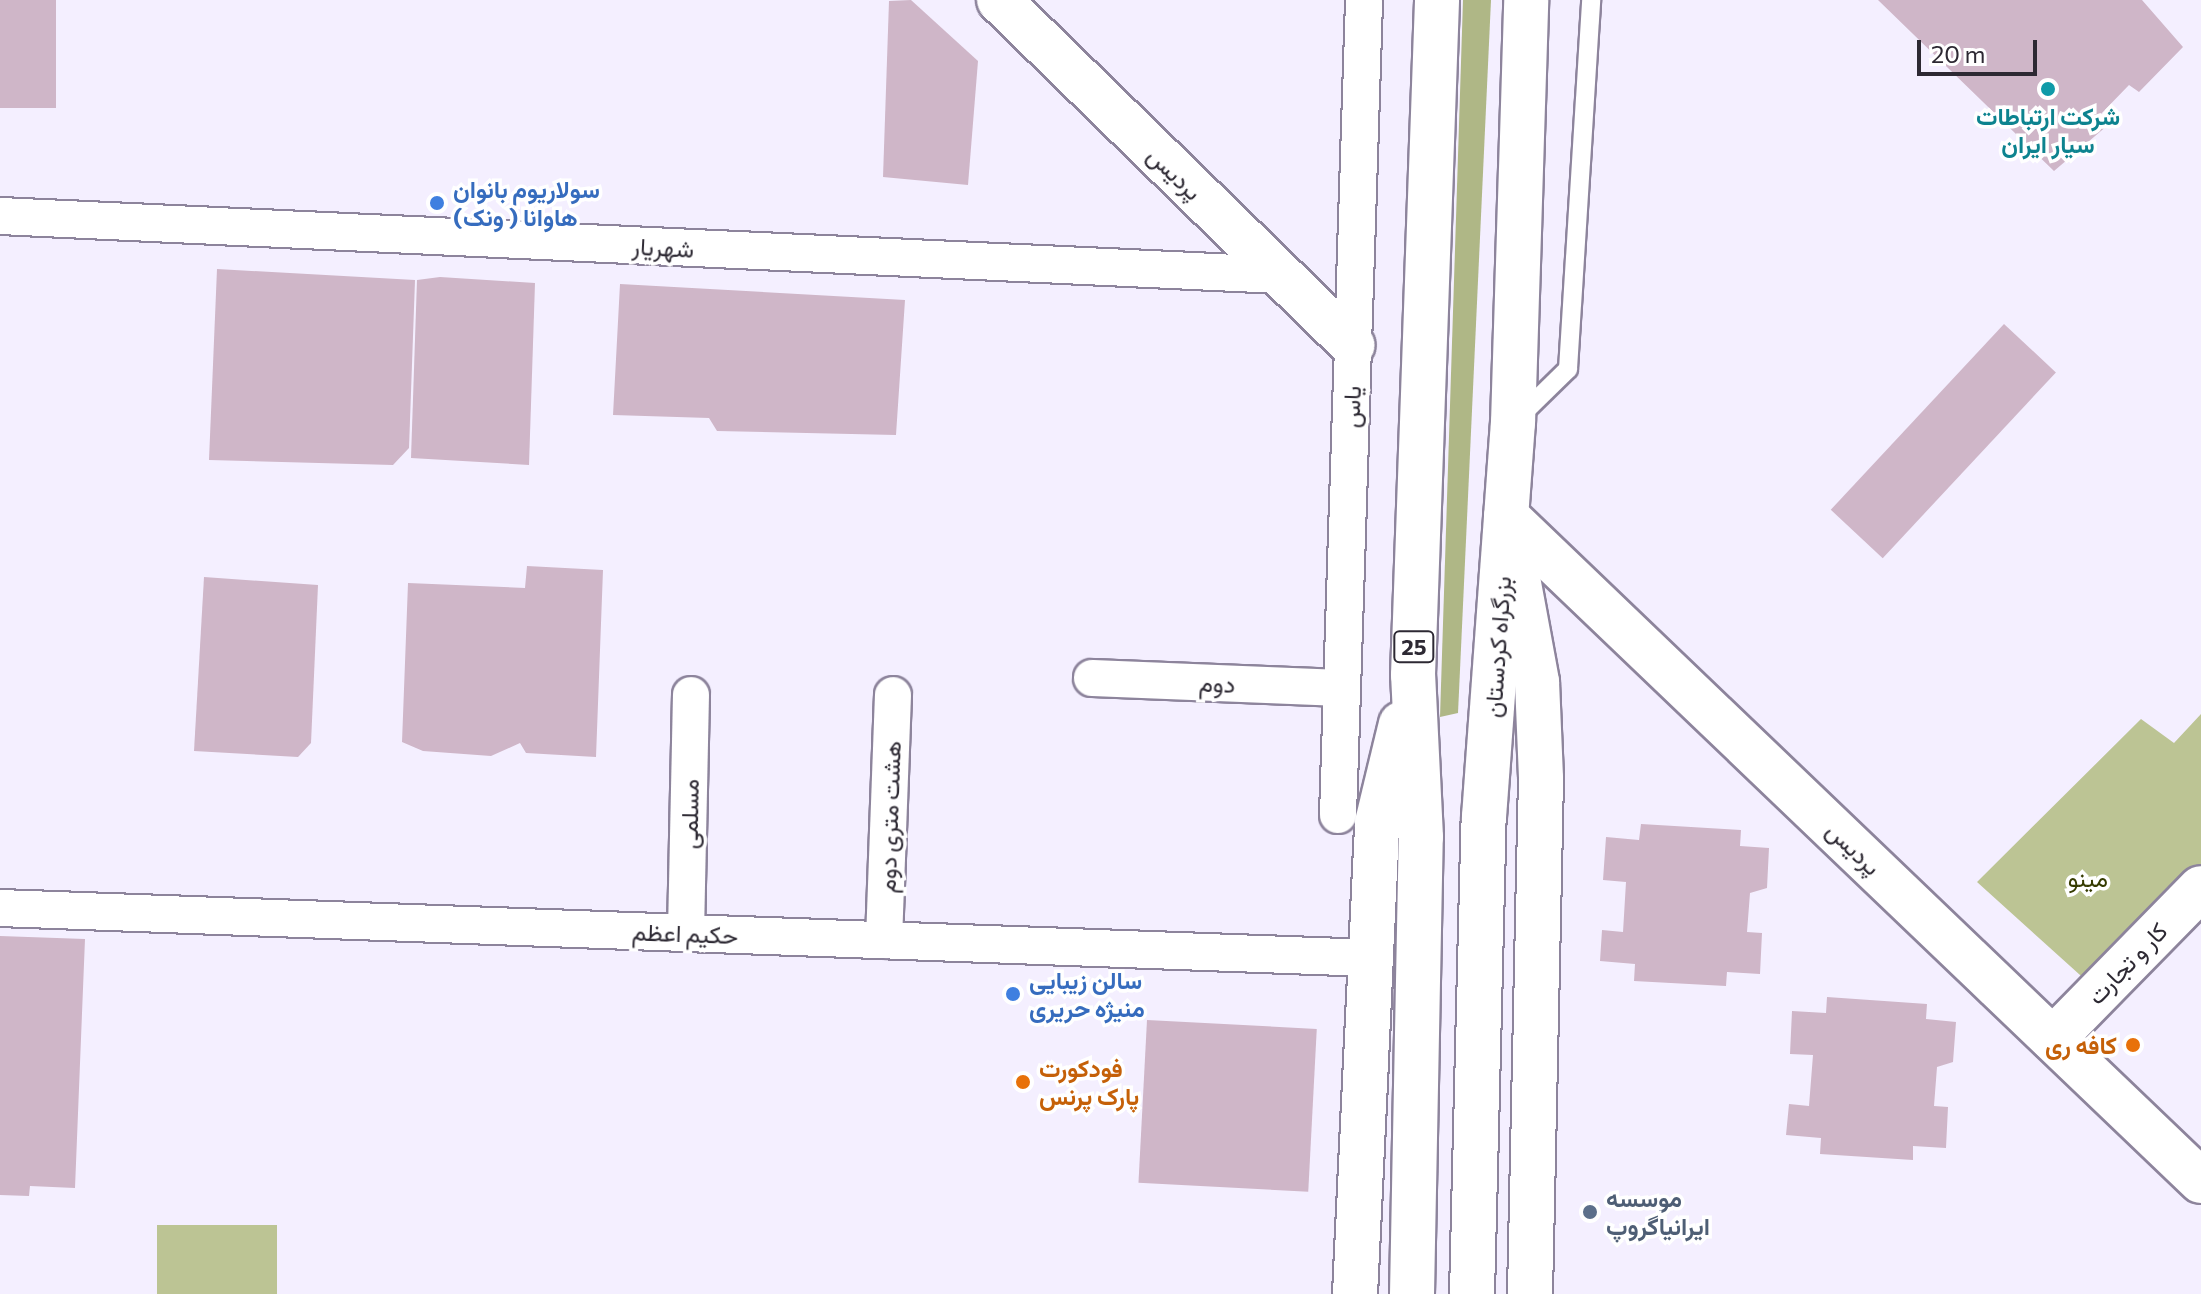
<!DOCTYPE html>
<meta charset="utf-8">
<style>
body{margin:0}
#map{position:relative;width:2201px;height:1294px;overflow:hidden;background:#f4efff;font-family:Commissioner,Vazirmatn,sans-serif}
div>[style]{position:absolute}
.green>*{inset:0;background:#bcc494;transform-origin:0 0}
.forest>*{inset:0;background:#afb786}
.building>*{inset:0;background:#cfb6c8;transform-origin:0 0}
.roads{filter:drop-shadow(2px 0 #8d849c) drop-shadow(-2px 0 #8d849c) drop-shadow(0 2px #8d849c) drop-shadow(0 -2px #8d849c)}
.service>*{height:18px;margin:-9px;padding:0 9px;transform-origin:9px;border-radius:9px;background:#fff}
.minor>*{height:36px;margin:-18px;padding:0 18px;transform-origin:18px;border-radius:18px;background:#fff}
.tertiary>*{height:44px;margin:-22px;padding:0 22px;transform-origin:22px;border-radius:22px;background:#fff}
.secondary>*{height:44px;margin:-22px;padding:0 22px;transform-origin:22px;border-radius:22px;background:#fff}
.trunk>*{height:44px;margin:-22px;padding:0 22px;transform-origin:22px;border-radius:22px;background:#fff}
.dots>*{width:22px;height:22px;translate:-50% -50%;box-sizing:border-box;border:4px solid #fff;border-radius:50%}
span{translate:-50% -50%;white-space:nowrap;text-align:center;line-height:1.15;-webkit-text-stroke:7px #fff;paint-order:stroke}
.shield-label span{padding:2px 6px;background:#fff;border:2px solid;border-radius:6px;-webkit-text-stroke-width:0}
.shield-label{font-size:22px;color:#2d2933;font-weight:700}
.culture-label{font-size:24px;color:#0d838f;font-weight:700}
.street-label{font-size:24px;color:#2d2933}
.shop-label{font-size:24px;color:#366cbe;font-weight:700}
.left{translate:0 -50%;text-align:left}
.park-label{font-size:24px;color:#353b00}
.food-label{font-size:24px;color:#c56008;font-weight:700}
.right{translate:-100% -50%;text-align:right}
.service-label{font-size:24px;color:#4e5e75;font-weight:700}
.scale{position:absolute;left:1917px;top:40px;width:120px;height:36px;box-sizing:border-box;border:4px solid #2d2933;border-top:0;padding-left:10px;font-size:24px;line-height:28px;white-space:nowrap;color:#2d2933;-webkit-text-stroke:6px #fff;paint-order:stroke}
</style>
<div id="map">
<div class="green">
<i style="clip-path:polygon(2201px 714px,2201px 867px,2090px 984px,1977px 882px,2141px 719px,2174px 743px)"></i>
<i style="left:157px;top:1225px;width:120px;height:69px"></i>
</div>
<div class="forest">
<i style="clip-path:polygon(1463px 0,1491px 0,1458px 713px,1440px 717px)"></i>
</div>
<div class="building">
<i style="left:0;top:0;width:56px;height:108px"></i>
<i style="clip-path:polygon(911px 0,978px 61px,968px 185px,883px 177px,889px 1px)"></i>
<i style="clip-path:polygon(1878px 0,2142px 0,2183px 47px,2139px 92px,2129px 85px,2099px 116px,2108px 125px,2054px 171px)"></i>
<i style="clip-path:polygon(217px 269px,415px 280px,409px 448px,393px 465px,209px 460px)"></i>
<i style="clip-path:polygon(440px 277px,535px 283px,529px 465px,411px 458px,417px 280px)"></i>
<i style="clip-path:polygon(620px 284px,905px 300px,896px 435px,717px 431px,709px 418px,613px 415px)"></i>
<i style="left:2004px;top:324px;width:71px;height:254px;rotate:43deg"></i>
<i style="clip-path:polygon(527px 566px,603px 570px,596px 757px,526px 753px,520px 743px,491px 756px,423px 751px,402px 742px,408px 583px,525px 588px)"></i>
<i style="clip-path:polygon(204px 577px,318px 585px,311px 743px,298px 757px,194px 751px)"></i>
<i style="clip-path:polygon(1641px 824px,1741px 830px,1740px 846px,1769px 848px,1767px 888px,1750px 893px,1747px 932px,1762px 933px,1760px 974px,1727px 972px,1726px 986px,1634px 981px,1635px 964px,1600px 961px,1602px 930px,1623px 932px,1626px 882px,1603px 880px,1606px 837px,1639px 840px)"></i>
<i style="clip-path:polygon(0 936px,85px 939px,75px 1188px,30px 1186px,29px 1196px,0 1195px)"></i>
<i style="clip-path:polygon(1827px 997px,1927px 1004px,1926px 1019px,1956px 1022px,1953px 1062px,1937px 1067px,1934px 1106px,1948px 1107px,1946px 1148px,1913px 1146px,1913px 1160px,1820px 1154px,1821px 1138px,1786px 1135px,1789px 1104px,1809px 1106px,1813px 1055px,1790px 1054px,1792px 1011px,1826px 1013px)"></i>
<i style="left:1147px;top:1020px;width:170px;height:163px;rotate:3deg"></i>
</div>
<div class="roads">
<div class="service">
<i style="left:1518px;top:418px;width:70px;rotate:-44.4deg"></i>
<i style="left:1568px;top:369px;width:370px;rotate:-86.4deg"></i>
</div>
<div class="minor">
<i style="left:0;top:216px;width:1280px;rotate:2.64deg"></i>
<i style="left:1092px;top:678px;width:250px;rotate:2.3deg"></i>
<i style="left:1338px;top:815px;width:815px;rotate:-88.17deg"></i>
<i style="left:0;top:908px;width:1371px;rotate:2.09deg"></i>
<i style="left:686px;top:933px;width:238px;rotate:-88.8deg"></i>
<i style="left:884px;top:940px;width:245px;rotate:-87.9deg"></i>
</div>
<div class="tertiary">
<i style="left:2053px;top:1039px;width:211px;rotate:-45.6deg"></i>
</div>
<div class="secondary">
<i style="left:999px;top:0;width:494px;rotate:44.3deg"></i>
<i style="left:1506px;top:516px;width:962px;rotate:43.74deg"></i>
</div>
<div class="trunk">
<i style="left:1518px;top:578px;width:106px;rotate:79.6deg"></i>
<i style="left:1537px;top:682px;width:96px;rotate:87.6deg"></i>
<i style="left:1541px;top:778px;width:516px;rotate:91.22deg"></i>
<i style="left:1355px;top:1294px;width:472px;rotate:-87.3deg"></i>
<i style="left:1377px;top:823px;width:102px;rotate:-76.4deg"></i>
<i style="left:1412px;top:1294px;width:457px;rotate:-88.9deg"></i>
<i style="left:1421px;top:837px;width:162px;rotate:-92.8deg"></i>
<i style="left:1413px;top:675px;width:675px;rotate:-87.96deg"></i>
<i style="left:1472px;top:1294px;width:477px;rotate:-88.6deg"></i>
<i style="left:1484px;top:817px;width:395px;rotate:-85.8deg"></i>
<i style="left:1513px;top:423px;width:423px;rotate:-88.2deg"></i>
</div>
</div>
<div class="dots">
<i style="left:2048px;top:89px;background:#0f9aa8"></i>
<i style="left:437px;top:203px;background:#3f7fe0"></i>
<i style="left:1013px;top:994px;background:#3f7fe0"></i>
<i style="left:2133px;top:1045px;background:#e8710a"></i>
<i style="left:1023px;top:1082px;background:#e8710a"></i>
<i style="left:1590px;top:1212px;background:#5c6f8a"></i>
</div>
<div class="shield-label">
<span style="left:1414px;top:647px">25</span>
</div>
<div class="culture-label">
<span style="left:2048px;top:130px">شرکت ارتباطات<br>سیار ایران</span>
</div>
<div class="street-label">
<span style="left:1175px;top:173px;rotate:44deg">پردیس</span>
<span style="left:663px;top:247px;rotate:3deg">شهریار</span>
<span style="left:1351px;top:407px;rotate:-88deg">یاس</span>
<span style="left:1497px;top:647px;rotate:-86deg">بزرگراه کردستان</span>
<span style="left:1217px;top:683px;rotate:2deg">دوم</span>
<span style="left:689px;top:814px;rotate:-89deg">مسلمی</span>
<span style="left:889px;top:817px;rotate:-88deg">هشت متری دوم</span>
<span style="left:1854px;top:848px;rotate:44deg">پردیس</span>
<span style="left:685px;top:933px;rotate:2deg">حکیم اعظم</span>
<span style="left:2127px;top:963px;rotate:-46deg">کار و تجارت</span>
</div>
<div class="shop-label">
<span class="left" style="left:453px;top:203px">سولاریوم بانوان<br>هاوانا ( ونک)</span>
<span class="left" style="left:1029px;top:994px">سالن زیبایی<br>منیژه حریری</span>
</div>
<div class="park-label">
<span style="left:2088px;top:878px">مینو</span>
</div>
<div class="food-label">
<span class="right" style="left:2117px;top:1045px">کافه ری</span>
<span class="left" style="left:1039px;top:1082px">فودکورت<br>پارک پرنس</span>
</div>
<div class="service-label">
<span class="left" style="left:1606px;top:1212px">موسسه<br>ایرانیاگروپ</span>
</div>
<div class="scale">20 m</div>
</div>
